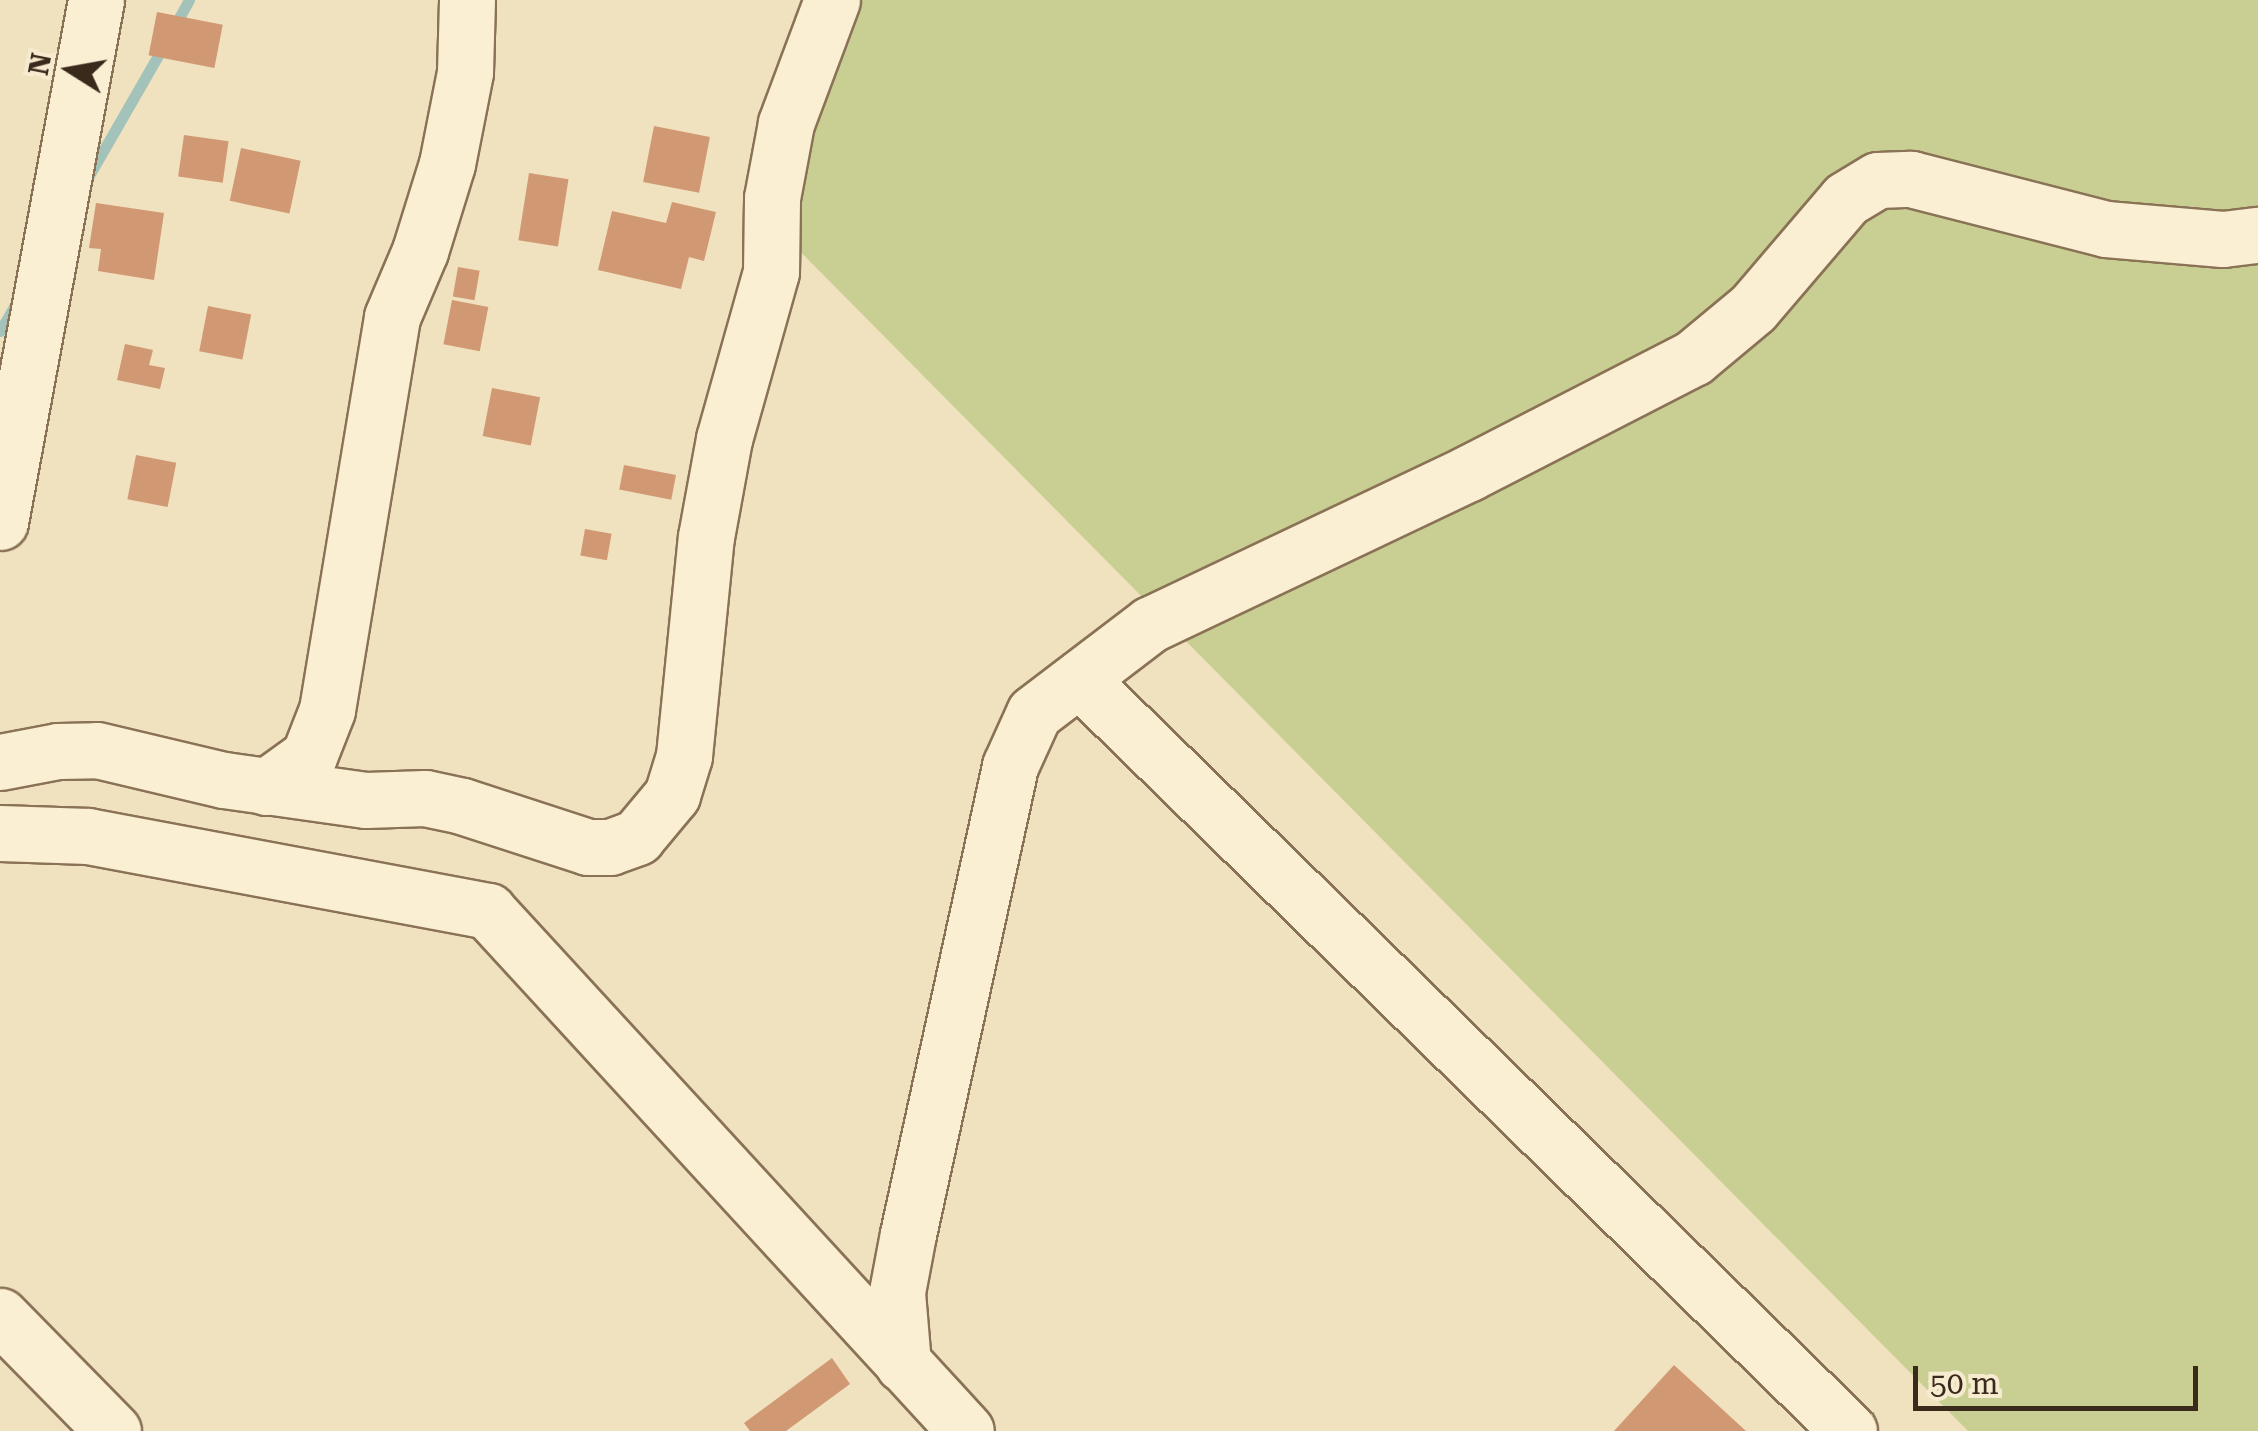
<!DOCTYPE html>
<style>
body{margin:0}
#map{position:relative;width:2258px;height:1431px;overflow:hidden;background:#f0e1bf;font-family:"Roboto Serif",serif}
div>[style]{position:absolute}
.green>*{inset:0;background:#c9cf93}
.stream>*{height:11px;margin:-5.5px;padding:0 5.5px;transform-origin:5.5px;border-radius:5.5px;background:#a3c2b9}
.building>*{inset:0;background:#d19973;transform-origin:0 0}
.roads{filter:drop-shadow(2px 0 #8a7256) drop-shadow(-2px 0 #8a7256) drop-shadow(0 2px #8a7256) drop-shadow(0 -2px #8a7256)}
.minor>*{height:55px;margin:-27.5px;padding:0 27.5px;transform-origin:27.5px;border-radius:27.5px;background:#fbefd3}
span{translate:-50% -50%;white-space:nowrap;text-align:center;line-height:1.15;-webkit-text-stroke:10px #f7ebcf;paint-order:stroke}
.north{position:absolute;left:20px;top:20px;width:100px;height:100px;-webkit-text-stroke:8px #f7ebcf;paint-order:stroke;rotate:281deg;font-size:28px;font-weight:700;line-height:40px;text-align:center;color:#392a1c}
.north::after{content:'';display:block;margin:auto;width:35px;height:45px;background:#392a1c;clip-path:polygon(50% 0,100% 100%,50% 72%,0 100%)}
.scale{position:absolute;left:1913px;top:1366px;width:285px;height:45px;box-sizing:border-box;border:5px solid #392a1c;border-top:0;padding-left:12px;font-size:30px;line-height:35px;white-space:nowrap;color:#392a1c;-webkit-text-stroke:8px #f7ebcf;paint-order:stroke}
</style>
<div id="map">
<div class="green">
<i style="clip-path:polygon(805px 0,2258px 0,2258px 1431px,1968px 1431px,762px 213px)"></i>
</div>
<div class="stream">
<i style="left:174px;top:27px;width:31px;rotate:-61deg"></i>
<i style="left:87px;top:179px;width:152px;rotate:-60.1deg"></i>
<i style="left:0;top:331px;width:32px;rotate:-60deg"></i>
</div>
<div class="building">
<i style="left:157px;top:12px;width:67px;height:44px;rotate:11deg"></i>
<i style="left:654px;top:126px;width:57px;height:57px;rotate:11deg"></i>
<i style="left:184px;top:135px;width:45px;height:42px;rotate:8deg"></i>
<i style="left:241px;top:148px;width:61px;height:54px;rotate:12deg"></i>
<i style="left:529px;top:173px;width:40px;height:68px;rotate:9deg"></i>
<i style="clip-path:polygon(672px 202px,716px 212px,704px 261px,689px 257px,681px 289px,598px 270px,612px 211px,666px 223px)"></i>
<i style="clip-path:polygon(96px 203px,164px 213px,154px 280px,98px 271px,101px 249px,89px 248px)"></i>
<i style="left:458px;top:267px;width:22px;height:30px;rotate:10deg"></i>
<i style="left:452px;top:300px;width:37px;height:45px;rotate:11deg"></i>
<i style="left:208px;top:306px;width:44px;height:46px;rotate:11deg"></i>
<i style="clip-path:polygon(125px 344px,153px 350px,149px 365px,165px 368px,160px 389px,117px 380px)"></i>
<i style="left:492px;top:388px;width:49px;height:49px;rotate:11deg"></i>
<i style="left:136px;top:455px;width:41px;height:45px;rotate:11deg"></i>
<i style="left:624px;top:465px;width:53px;height:25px;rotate:11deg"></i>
<i style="left:585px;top:529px;width:27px;height:27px;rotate:10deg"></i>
<i style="clip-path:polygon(832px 1358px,850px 1384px,786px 1431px,750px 1431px,744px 1423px)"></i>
<i style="clip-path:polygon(1674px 1365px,1746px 1431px,1614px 1431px)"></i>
</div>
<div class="roads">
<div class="minor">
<i style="left:0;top:522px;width:531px;rotate:-79.58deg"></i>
<i style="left:1079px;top:679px;width:1076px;rotate:44.32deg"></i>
<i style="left:0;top:762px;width:59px;rotate:-10.7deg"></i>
<i style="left:58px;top:751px;width:39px;rotate:-1deg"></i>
<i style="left:97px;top:750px;width:130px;rotate:13.3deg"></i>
<i style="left:224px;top:780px;width:143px;rotate:8deg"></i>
<i style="left:366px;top:800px;width:59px;rotate:-1.9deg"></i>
<i style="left:425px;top:798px;width:38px;rotate:12deg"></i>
<i style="left:462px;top:806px;width:133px;rotate:18deg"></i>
<i style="left:588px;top:847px;width:22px"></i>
<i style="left:610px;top:847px;width:29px;rotate:-20deg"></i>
<i style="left:637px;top:837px;width:55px;rotate:-50.2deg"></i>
<i style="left:672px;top:795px;width:41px;rotate:-72.9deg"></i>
<i style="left:684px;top:756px;width:220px;rotate:-84.3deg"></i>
<i style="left:706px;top:537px;width:100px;rotate:-79.6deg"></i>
<i style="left:724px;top:439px;width:173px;rotate:-74.3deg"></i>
<i style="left:771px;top:272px;width:74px;rotate:-89.2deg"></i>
<i style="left:772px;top:198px;width:76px;rotate:-79.4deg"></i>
<i style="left:786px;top:123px;width:131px;rotate:-69.5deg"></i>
<i style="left:266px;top:787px;width:53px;rotate:-35.8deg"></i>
<i style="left:309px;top:756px;width:49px;rotate:-68.6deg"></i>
<i style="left:327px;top:710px;width:398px;rotate:-80.6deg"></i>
<i style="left:392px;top:317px;width:72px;rotate:-67deg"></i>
<i style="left:420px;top:251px;width:91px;rotate:-72.8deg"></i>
<i style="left:447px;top:164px;width:94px;rotate:-78.9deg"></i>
<i style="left:465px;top:72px;width:72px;rotate:-88.4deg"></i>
<i style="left:0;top:833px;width:88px;rotate:2deg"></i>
<i style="left:88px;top:836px;width:407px;rotate:10.6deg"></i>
<i style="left:488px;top:911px;width:706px;rotate:47.41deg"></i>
<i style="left:0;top:1316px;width:161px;rotate:45.5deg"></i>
<i style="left:903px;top:1364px;width:72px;rotate:-94.8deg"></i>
<i style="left:897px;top:1292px;width:59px;rotate:-79.3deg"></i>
<i style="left:908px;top:1234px;width:479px;rotate:-77.7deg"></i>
<i style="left:1010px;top:766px;width:58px;rotate:-65.6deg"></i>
<i style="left:1034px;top:713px;width:147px;rotate:-37.3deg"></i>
<i style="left:1151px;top:624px;width:352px;rotate:-25.4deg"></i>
<i style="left:1469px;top:473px;width:252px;rotate:-27.2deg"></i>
<i style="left:1693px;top:358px;width:78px;rotate:-39.8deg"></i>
<i style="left:1753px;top:308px;width:143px;rotate:-49.5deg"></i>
<i style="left:1846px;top:199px;width:37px;rotate:-31deg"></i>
<i style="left:1878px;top:180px;width:33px;rotate:-2deg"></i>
<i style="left:1911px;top:179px;width:201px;rotate:14.4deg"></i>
<i style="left:2106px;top:229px;width:117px;rotate:4.9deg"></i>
<i style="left:2223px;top:239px;width:35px;rotate:-7deg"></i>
</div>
</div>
<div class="north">N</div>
<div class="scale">50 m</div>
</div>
